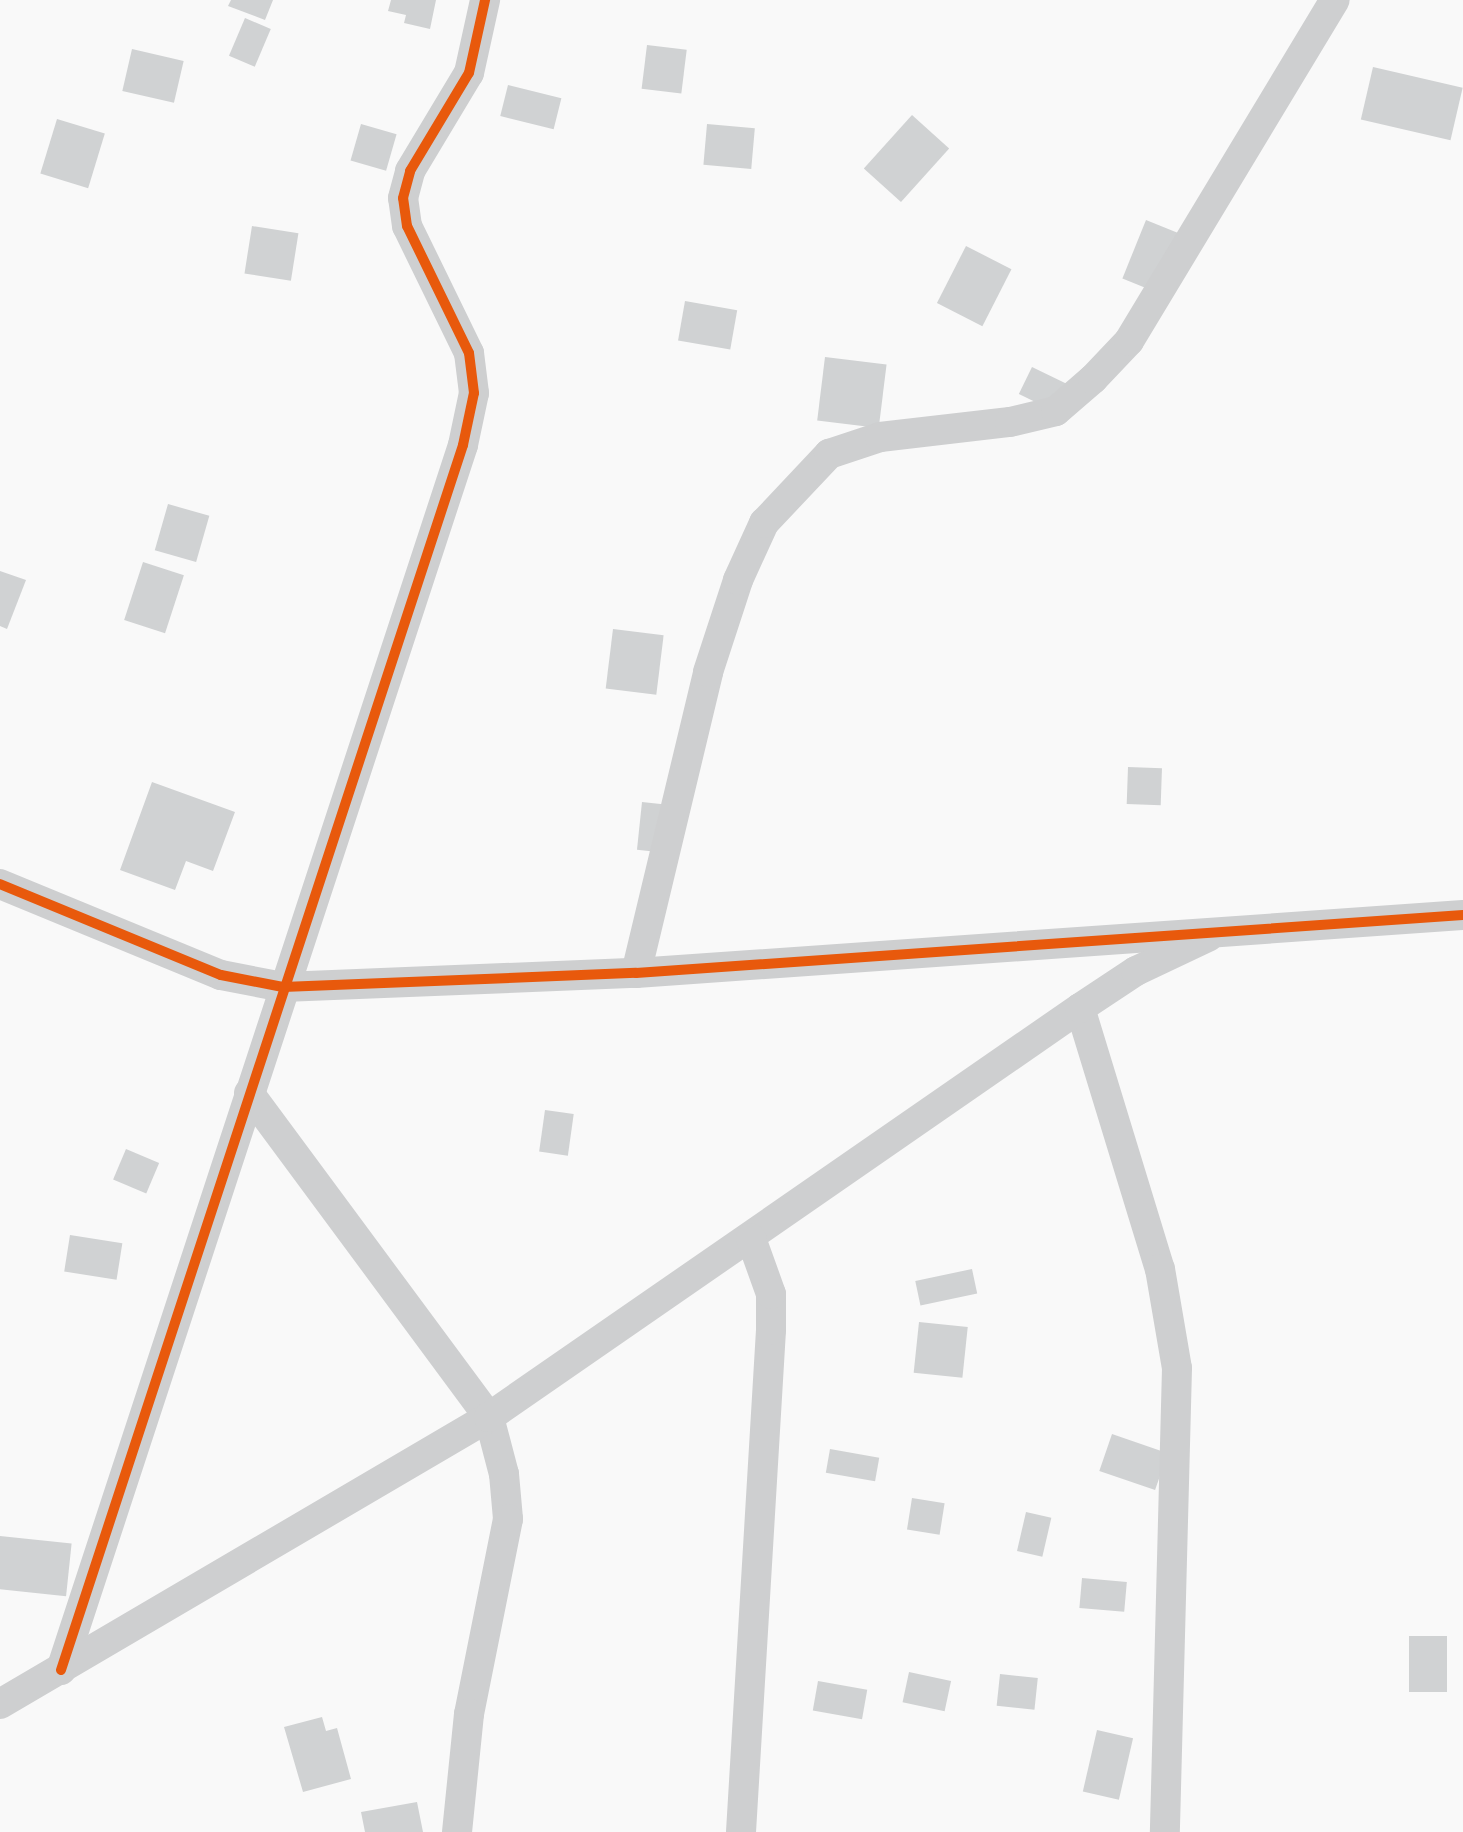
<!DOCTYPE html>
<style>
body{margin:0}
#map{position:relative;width:1463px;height:1832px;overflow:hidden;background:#f9f9f9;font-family:"Source Sans 3",sans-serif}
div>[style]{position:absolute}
.building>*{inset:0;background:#d0d2d3;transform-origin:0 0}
.street>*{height:30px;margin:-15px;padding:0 15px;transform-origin:15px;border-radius:15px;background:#cecfd0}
.cycleway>*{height:10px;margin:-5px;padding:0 5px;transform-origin:5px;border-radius:5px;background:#e8590c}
span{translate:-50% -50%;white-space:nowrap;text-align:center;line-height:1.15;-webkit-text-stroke:8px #fff;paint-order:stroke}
</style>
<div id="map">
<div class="building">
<i style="clip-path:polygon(231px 0,273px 0,265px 20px,228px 6px)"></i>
<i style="clip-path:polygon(391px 0,436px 0,430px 29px,404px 23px,406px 15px,388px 11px)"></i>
<i style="left:245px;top:18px;width:28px;height:41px;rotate:23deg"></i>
<i style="left:647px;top:45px;width:40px;height:44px;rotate:7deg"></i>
<i style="left:132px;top:49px;width:53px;height:43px;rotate:13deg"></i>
<i style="left:1373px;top:67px;width:92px;height:54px;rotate:13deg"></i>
<i style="left:508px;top:85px;width:55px;height:32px;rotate:14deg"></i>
<i style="left:912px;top:115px;width:50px;height:72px;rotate:42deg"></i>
<i style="left:57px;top:119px;width:50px;height:57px;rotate:17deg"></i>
<i style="left:361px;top:124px;width:37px;height:38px;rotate:16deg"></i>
<i style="left:707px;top:124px;width:48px;height:41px;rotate:5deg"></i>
<i style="left:1146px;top:220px;width:38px;height:63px;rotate:22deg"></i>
<i style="left:252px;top:226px;width:47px;height:48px;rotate:9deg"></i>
<i style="left:966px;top:246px;width:51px;height:64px;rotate:27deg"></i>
<i style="left:685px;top:301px;width:53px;height:40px;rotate:10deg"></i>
<i style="left:825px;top:357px;width:62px;height:64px;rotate:7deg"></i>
<i style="left:1032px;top:367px;width:39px;height:30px;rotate:26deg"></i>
<i style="left:168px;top:504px;width:43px;height:48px;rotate:16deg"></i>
<i style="left:143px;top:562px;width:43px;height:61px;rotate:18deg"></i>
<i style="clip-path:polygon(0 571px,26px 580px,7px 629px,0 626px)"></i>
<i style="left:613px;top:629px;width:51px;height:60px;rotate:7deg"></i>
<i style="left:1128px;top:767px;width:34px;height:37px;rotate:2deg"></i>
<i style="clip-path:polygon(152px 782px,235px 812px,213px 871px,186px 861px,175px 890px,120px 870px)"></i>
<i style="left:642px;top:802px;width:28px;height:48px;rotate:6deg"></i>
<i style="left:545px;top:1110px;width:29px;height:42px;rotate:8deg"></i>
<i style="left:126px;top:1149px;width:36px;height:33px;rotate:23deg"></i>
<i style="left:70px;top:1235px;width:53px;height:37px;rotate:9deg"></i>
<i style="left:972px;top:1269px;width:25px;height:58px;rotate:78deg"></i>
<i style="left:919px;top:1322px;width:49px;height:51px;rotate:6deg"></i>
<i style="left:1112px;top:1434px;width:59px;height:39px;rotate:19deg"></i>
<i style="left:830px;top:1449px;width:50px;height:24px;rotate:10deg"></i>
<i style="left:912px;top:1498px;width:33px;height:32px;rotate:9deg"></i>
<i style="left:1026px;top:1512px;width:26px;height:40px;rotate:13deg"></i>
<i style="left:0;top:1536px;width:72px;height:53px;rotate:6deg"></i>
<i style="left:1082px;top:1578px;width:45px;height:30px;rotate:5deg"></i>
<i style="left:1409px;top:1636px;width:38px;height:56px"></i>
<i style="left:909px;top:1672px;width:43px;height:31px;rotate:12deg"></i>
<i style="left:1000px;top:1674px;width:38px;height:32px;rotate:6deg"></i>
<i style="left:818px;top:1681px;width:50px;height:30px;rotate:10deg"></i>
<i style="clip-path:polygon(322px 1717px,326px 1731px,337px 1728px,351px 1779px,303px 1792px,284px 1727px)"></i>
<i style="left:1097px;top:1730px;width:37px;height:63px;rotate:13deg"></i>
<i style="clip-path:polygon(417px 1802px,423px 1832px,365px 1832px,361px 1812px)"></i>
</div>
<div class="street">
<i style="left:0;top:884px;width:239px;rotate:22.4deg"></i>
<i style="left:221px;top:975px;width:63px;rotate:11deg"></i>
<i style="left:283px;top:987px;width:353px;rotate:-2.3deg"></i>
<i style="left:636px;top:973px;width:829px;rotate:-4.01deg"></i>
<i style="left:636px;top:973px;width:309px;rotate:-76.5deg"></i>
<i style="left:708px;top:672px;width:97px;rotate:-71.9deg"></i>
<i style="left:738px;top:580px;width:63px;rotate:-65.5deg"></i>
<i style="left:764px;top:523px;width:95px;rotate:-46.7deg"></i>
<i style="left:829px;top:454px;width:54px;rotate:-18.4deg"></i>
<i style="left:880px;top:437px;width:131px;rotate:-6.6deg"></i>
<i style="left:1010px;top:422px;width:47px;rotate:-13.4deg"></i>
<i style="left:1056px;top:411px;width:49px;rotate:-40.9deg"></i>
<i style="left:1093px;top:379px;width:52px;rotate:-46.5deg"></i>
<i style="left:1129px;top:341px;width:398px;rotate:-58.9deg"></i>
<i style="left:1080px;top:1008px;width:273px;rotate:73deg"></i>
<i style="left:1160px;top:1269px;width:100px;rotate:80.3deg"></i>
<i style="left:1177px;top:1368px;width:464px;rotate:91.5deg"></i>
<i style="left:249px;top:1093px;width:403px;rotate:53.5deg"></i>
<i style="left:489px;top:1417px;width:59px;rotate:75.3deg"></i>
<i style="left:504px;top:1474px;width:45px;rotate:84.9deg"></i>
<i style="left:508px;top:1519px;width:199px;rotate:101.3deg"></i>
<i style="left:469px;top:1714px;width:119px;rotate:95.8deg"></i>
<i style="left:61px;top:1670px;width:1289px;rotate:-71.83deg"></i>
<i style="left:463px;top:445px;width:53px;rotate:-78.1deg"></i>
<i style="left:474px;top:393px;width:40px;rotate:-97.1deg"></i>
<i style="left:469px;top:353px;width:141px;rotate:-116deg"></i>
<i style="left:407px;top:226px;width:28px;rotate:-98deg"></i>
<i style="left:403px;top:198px;width:28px;rotate:-75deg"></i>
<i style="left:410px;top:171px;width:114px;rotate:-59deg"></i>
<i style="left:469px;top:73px;width:75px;rotate:-77.6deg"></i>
<i style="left:0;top:1704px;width:567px;rotate:-30.41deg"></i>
<i style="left:489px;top:1417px;width:719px;rotate:-34.69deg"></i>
<i style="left:1080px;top:1008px;width:67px;rotate:-33.5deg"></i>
<i style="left:1136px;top:971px;width:80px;rotate:-25.3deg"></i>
<i style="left:741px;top:1832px;width:503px;rotate:-86.58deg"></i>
<i style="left:771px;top:1330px;width:36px;rotate:-90deg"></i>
<i style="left:771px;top:1294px;width:59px;rotate:-109.7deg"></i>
</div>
<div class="cycleway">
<i style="left:0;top:884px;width:239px;rotate:22.4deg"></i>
<i style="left:221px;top:975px;width:63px;rotate:11deg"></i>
<i style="left:283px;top:987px;width:353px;rotate:-2.3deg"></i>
<i style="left:636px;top:973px;width:829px;rotate:-4.01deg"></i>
<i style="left:61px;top:1670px;width:1289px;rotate:-71.83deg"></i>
<i style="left:463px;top:445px;width:53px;rotate:-78.1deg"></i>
<i style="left:474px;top:393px;width:40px;rotate:-97.1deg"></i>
<i style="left:469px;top:353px;width:141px;rotate:-116deg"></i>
<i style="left:407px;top:226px;width:28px;rotate:-98deg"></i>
<i style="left:403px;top:198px;width:28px;rotate:-75deg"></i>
<i style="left:410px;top:171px;width:114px;rotate:-59deg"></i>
<i style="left:469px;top:73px;width:75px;rotate:-77.6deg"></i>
</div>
</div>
